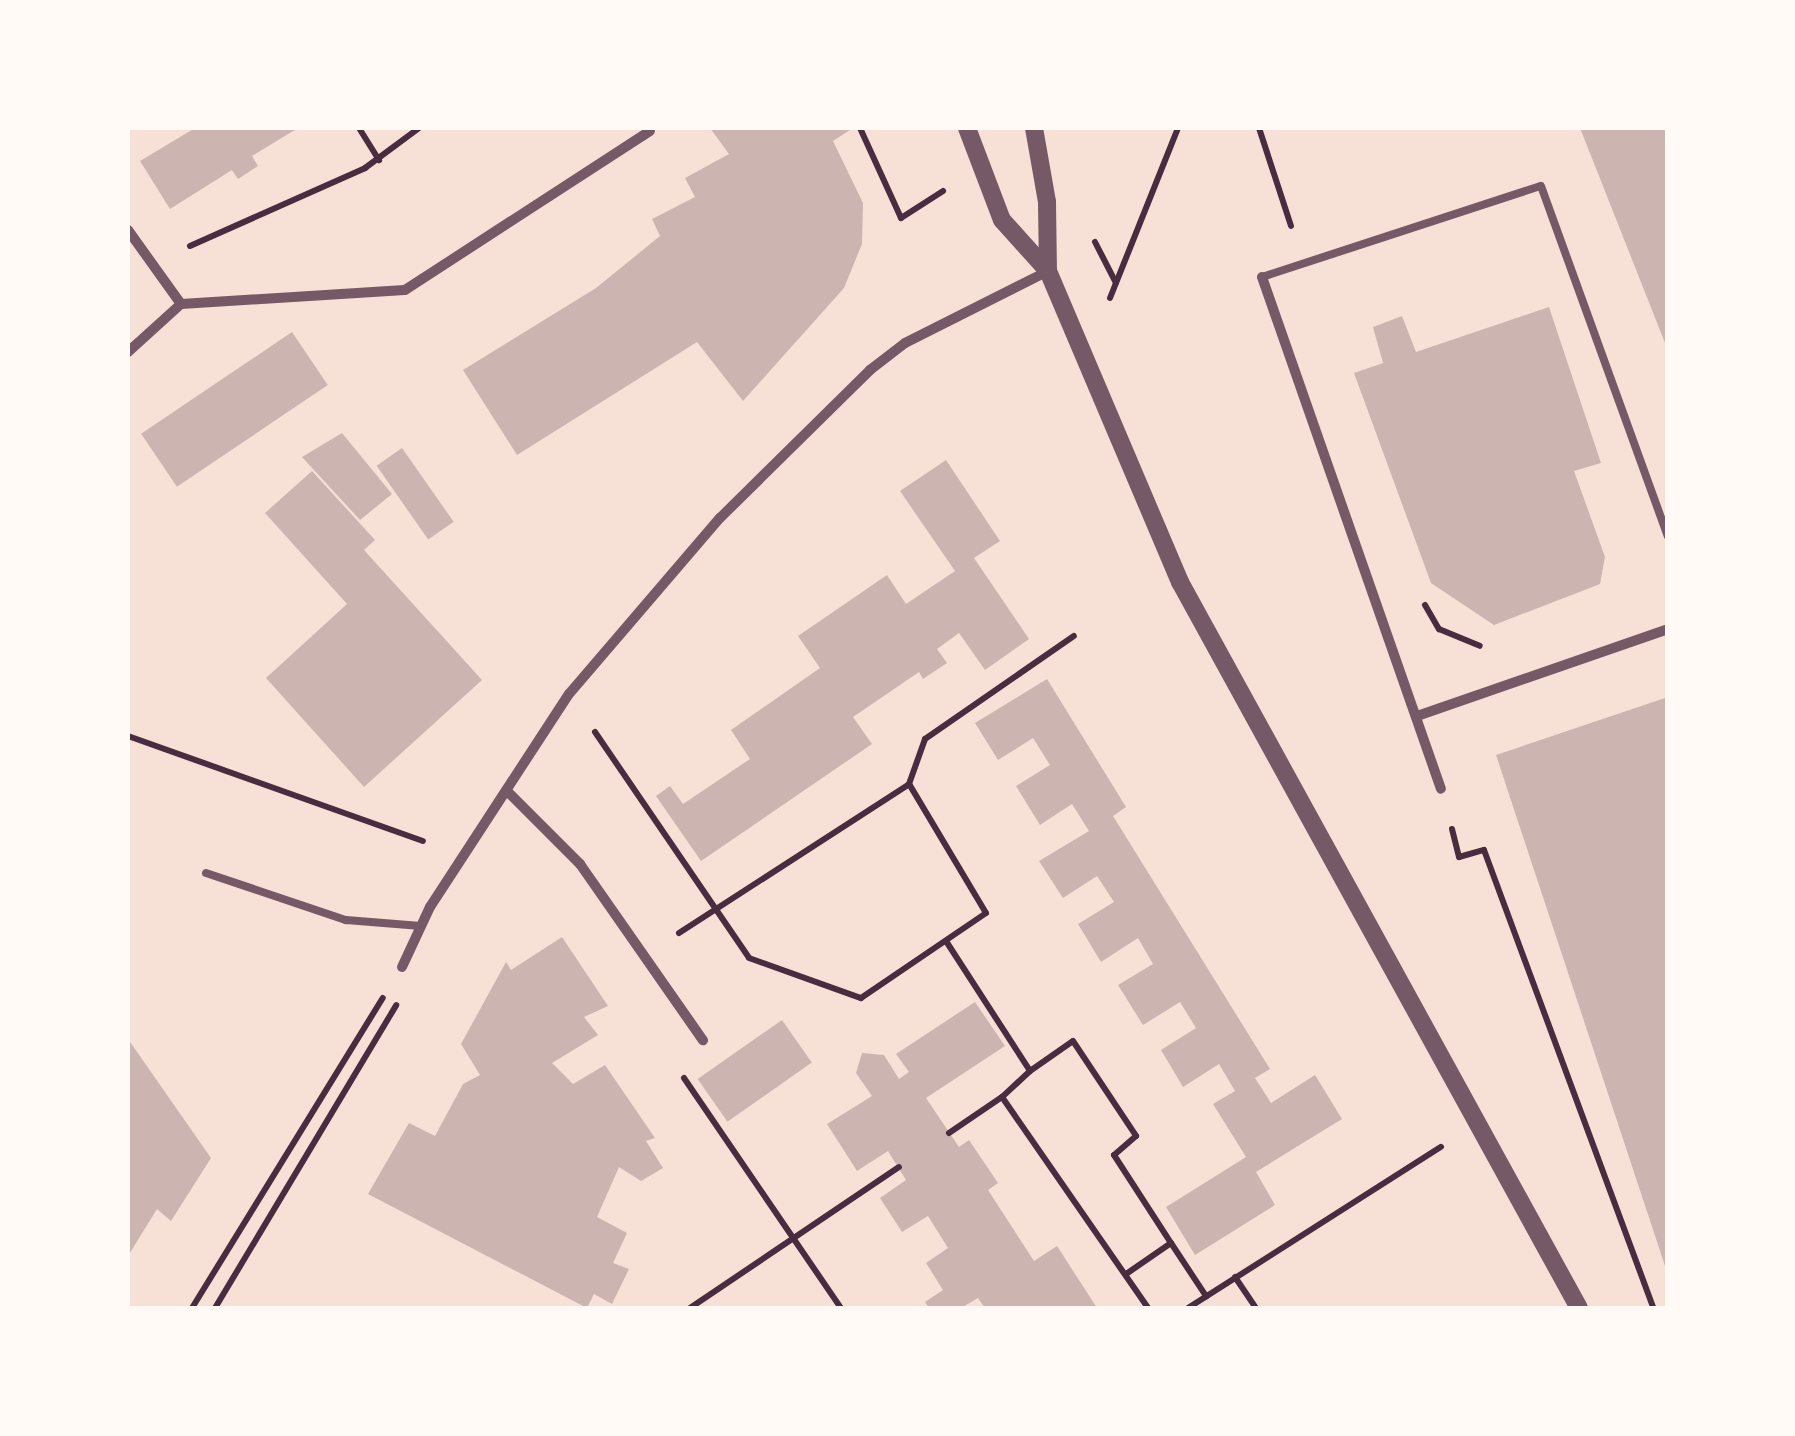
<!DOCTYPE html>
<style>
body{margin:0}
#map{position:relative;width:1795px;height:1436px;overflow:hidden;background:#f7e1d7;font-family:Rubik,sans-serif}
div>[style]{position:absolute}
.building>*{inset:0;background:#ccb4b1;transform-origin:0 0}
.path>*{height:6px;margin:-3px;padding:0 3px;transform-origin:3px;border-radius:3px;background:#4a2c40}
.service>*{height:8px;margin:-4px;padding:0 4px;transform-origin:4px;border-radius:4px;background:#755966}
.minor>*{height:10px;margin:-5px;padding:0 5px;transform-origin:5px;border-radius:5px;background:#755966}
.tertiary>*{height:18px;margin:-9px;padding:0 9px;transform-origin:9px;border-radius:9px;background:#755966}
span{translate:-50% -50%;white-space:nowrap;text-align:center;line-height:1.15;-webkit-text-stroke:10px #fffaf5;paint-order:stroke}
.frame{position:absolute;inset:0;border:130px solid #fffaf5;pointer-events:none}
</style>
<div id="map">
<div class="building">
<i style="clip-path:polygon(195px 128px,298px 128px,252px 156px,258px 166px,238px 179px,232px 170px,170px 209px,140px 161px)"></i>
<i style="clip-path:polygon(710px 128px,853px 128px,833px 141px,863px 203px,862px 244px,844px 288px,743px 401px,697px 342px,517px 455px,463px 370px,596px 288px,660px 236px,652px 219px,695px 197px,685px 178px,729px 154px)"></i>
<i style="clip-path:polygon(1580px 128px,1668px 128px,1668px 348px,1667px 348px)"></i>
<i style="clip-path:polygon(1549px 307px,1601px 463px,1574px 471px,1605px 557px,1600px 584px,1494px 625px,1431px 583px,1354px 373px,1383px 363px,1373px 327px,1402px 316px,1416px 352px)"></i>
<i style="left:292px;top:332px;width:64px;height:182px;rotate:56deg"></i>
<i style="clip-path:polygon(342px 433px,392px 494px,360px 520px,302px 457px)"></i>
<i style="left:402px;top:448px;width:90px;height:31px;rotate:55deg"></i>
<i style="clip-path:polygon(946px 460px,1000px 541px,974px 558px,1029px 639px,985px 670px,959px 633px,937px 649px,947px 663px,923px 679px,919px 672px,853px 717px,872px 744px,701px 861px,656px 796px,670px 786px,683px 804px,750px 759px,731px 730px,820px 668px,798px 636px,887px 575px,906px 604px,955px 571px,900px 491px)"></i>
<i style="clip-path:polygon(312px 471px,375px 540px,364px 550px,482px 680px,364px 787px,266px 678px,347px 604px,265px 513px)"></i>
<i style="clip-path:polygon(1047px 679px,1126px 807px,1113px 816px,1270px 1069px,1255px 1078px,1271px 1103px,1315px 1075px,1342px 1119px,1256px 1172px,1275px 1205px,1195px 1255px,1166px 1207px,1246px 1157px,1213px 1104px,1235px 1091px,1219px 1064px,1183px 1087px,1161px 1050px,1196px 1028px,1180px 1002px,1143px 1025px,1118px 985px,1153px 964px,1138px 938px,1101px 962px,1078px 924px,1114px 902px,1097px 876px,1063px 898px,1039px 861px,1089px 831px,1072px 804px,1040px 825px,1016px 786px,1050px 765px,1033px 738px,998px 760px,975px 723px)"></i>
<i style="clip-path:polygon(1668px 697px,1668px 1272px,1667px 1272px,1496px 755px)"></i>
<i style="clip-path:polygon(562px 937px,608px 1006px,584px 1017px,598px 1035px,552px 1063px,573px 1084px,605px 1065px,655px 1138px,646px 1141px,663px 1168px,641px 1181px,619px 1167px,597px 1217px,627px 1233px,613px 1263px,629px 1269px,612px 1304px,594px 1294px,587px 1308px,368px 1194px,409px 1123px,435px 1136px,463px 1084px,480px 1075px,461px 1044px,506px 962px,511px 970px)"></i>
<i style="clip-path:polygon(975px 1002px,1005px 1046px,926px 1098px,959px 1147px,969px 1140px,998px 1183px,988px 1190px,1034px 1261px,1057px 1246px,1097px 1308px,985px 1308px,978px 1298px,961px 1308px,929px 1308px,925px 1302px,943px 1290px,926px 1263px,948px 1248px,928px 1216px,902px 1232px,880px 1198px,906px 1180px,888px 1151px,857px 1171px,827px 1124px,872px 1096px,856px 1073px,862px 1053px,884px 1055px,899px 1079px,909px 1072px,896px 1054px)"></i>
<i style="left:782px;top:1020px;width:52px;height:103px;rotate:55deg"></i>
<i style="clip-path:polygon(128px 1039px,211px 1158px,171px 1221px,157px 1209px,128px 1256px)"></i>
</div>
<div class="path">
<i style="left:359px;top:128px;width:38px;rotate:58deg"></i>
<i style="left:860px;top:128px;width:99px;rotate:65.5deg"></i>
<i style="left:901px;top:218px;width:50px;rotate:-32.7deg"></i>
<i style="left:1259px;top:128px;width:103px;rotate:71.9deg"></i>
<i style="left:1095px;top:242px;width:46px;rotate:62.9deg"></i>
<i style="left:190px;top:246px;width:192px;rotate:-24deg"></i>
<i style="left:365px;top:168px;width:67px;rotate:-36.5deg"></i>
<i style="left:1110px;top:298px;width:183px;rotate:-68.2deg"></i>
<i style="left:1425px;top:605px;width:28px;rotate:60deg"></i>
<i style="left:1439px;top:629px;width:44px;rotate:22.5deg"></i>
<i style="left:595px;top:732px;width:273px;rotate:55.7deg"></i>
<i style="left:749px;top:958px;width:119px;rotate:19.7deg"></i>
<i style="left:861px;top:998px;width:151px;rotate:-34.2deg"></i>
<i style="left:986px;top:913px;width:150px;rotate:-120.8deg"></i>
<i style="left:128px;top:736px;width:313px;rotate:19.6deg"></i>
<i style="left:1452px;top:829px;width:29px;rotate:76deg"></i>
<i style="left:1459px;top:857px;width:26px;rotate:-16deg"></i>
<i style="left:1484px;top:850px;width:488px;rotate:69.7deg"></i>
<i style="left:679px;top:933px;width:274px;rotate:-32.9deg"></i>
<i style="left:909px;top:784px;width:48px;rotate:-70.4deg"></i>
<i style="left:925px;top:739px;width:181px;rotate:-34.7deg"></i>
<i style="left:946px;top:941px;width:155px;rotate:57.1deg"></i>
<i style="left:1030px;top:1071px;width:38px;rotate:137deg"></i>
<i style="left:1030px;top:1071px;width:52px;rotate:-34.9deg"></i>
<i style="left:1073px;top:1041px;width:114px;rotate:56.4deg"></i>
<i style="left:1136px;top:1136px;width:29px;rotate:139deg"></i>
<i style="left:1114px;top:1155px;width:105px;rotate:57.1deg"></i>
<i style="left:1171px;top:1243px;width:55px;rotate:145.4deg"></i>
<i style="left:684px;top:1078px;width:278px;rotate:55.7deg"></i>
<i style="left:949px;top:1133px;width:64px;rotate:-34.2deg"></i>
<i style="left:1002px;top:1097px;width:257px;rotate:55.3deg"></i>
<i style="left:1171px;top:1243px;width:64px;rotate:56.6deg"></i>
<i style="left:1235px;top:1277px;width:37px;rotate:56deg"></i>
<i style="left:192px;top:1308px;width:364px;rotate:-58.4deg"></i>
<i style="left:215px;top:1308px;width:353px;rotate:-59.1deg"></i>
<i style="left:690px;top:1308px;width:252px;rotate:-34deg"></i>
<i style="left:1188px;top:1308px;width:300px;rotate:-32.5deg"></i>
</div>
<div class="service">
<i style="left:1262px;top:277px;width:293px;rotate:-18.1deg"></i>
<i style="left:1541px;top:186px;width:373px;rotate:70.1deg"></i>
<i style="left:206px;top:873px;width:148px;rotate:18.6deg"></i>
<i style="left:346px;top:920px;width:75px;rotate:4.6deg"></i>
</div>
<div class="minor">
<i style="left:128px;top:230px;width:91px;rotate:54.4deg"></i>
<i style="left:1262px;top:277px;width:542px;rotate:70.73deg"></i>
<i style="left:181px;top:304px;width:224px;rotate:-3.6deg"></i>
<i style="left:405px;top:290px;width:292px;rotate:-33deg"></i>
<i style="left:128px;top:352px;width:72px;rotate:-42.2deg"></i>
<i style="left:1420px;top:715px;width:262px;rotate:-19.1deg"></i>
<i style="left:508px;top:792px;width:102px;rotate:45deg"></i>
<i style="left:580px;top:864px;width:215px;rotate:55.1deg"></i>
<i style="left:402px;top:967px;width:66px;rotate:-65deg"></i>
<i style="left:430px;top:907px;width:254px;rotate:-56.9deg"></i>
<i style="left:569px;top:694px;width:232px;rotate:-49.4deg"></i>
<i style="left:720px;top:518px;width:211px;rotate:-44.6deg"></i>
<i style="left:870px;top:370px;width:44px;rotate:-37.6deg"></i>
<i style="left:905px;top:343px;width:160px;rotate:-26.7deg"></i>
</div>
<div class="tertiary">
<i style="left:967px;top:128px;width:98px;rotate:69.2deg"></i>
<i style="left:1002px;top:220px;width:69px;rotate:48deg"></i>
<i style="left:1048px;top:271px;width:338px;rotate:67deg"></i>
<i style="left:1180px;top:582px;width:828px;rotate:61.21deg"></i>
<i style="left:1034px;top:128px;width:75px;rotate:80deg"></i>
<i style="left:1047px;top:202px;width:69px;rotate:89.2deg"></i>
</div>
<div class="frame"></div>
</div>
